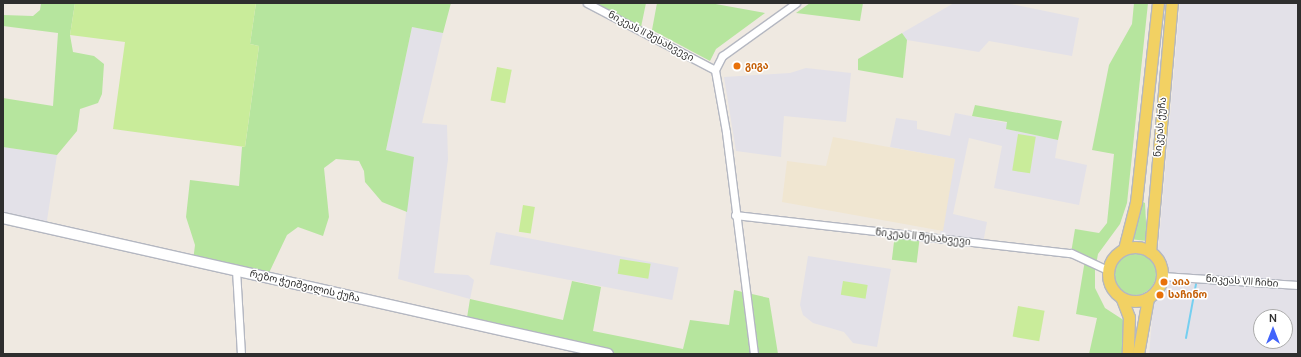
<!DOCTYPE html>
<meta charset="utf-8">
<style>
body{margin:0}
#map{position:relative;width:1301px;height:357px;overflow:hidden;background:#efe9e1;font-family:Manrope,"Noto Sans Georgian",sans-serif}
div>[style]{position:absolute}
.industrial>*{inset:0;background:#e3e1e8;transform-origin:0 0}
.education>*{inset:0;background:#f0e6d1}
.green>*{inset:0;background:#b6e59e;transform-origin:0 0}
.round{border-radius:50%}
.pitch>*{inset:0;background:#c9ec9a;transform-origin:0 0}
.stream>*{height:2px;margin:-1px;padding:0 1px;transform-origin:1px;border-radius:1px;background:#75cff0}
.roads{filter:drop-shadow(1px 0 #b4b7c1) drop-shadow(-1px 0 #b4b7c1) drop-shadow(0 1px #b4b7c1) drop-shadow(0 -1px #b4b7c1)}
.street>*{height:7px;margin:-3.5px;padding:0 3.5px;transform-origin:3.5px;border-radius:3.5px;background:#fff}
.secondary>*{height:10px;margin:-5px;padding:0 5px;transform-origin:5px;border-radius:5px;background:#fff}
.primary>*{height:11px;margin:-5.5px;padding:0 5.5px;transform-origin:5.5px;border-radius:5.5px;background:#f2d163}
.primary>.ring{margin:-5.5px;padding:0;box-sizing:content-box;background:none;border:11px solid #f2d163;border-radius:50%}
.dots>*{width:11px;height:11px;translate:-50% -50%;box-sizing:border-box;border:2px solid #fff;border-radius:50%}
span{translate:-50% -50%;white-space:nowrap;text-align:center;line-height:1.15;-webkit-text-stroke:3px #fff;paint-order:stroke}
.street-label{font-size:10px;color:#2e2e2e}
.food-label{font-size:10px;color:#c56008;font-weight:700}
.left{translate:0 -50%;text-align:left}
.frame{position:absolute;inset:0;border:4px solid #2e2e2e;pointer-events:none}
.north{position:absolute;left:1253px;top:309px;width:40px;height:40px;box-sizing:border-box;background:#fff;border:1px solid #ababab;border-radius:50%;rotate:0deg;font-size:11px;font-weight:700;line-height:16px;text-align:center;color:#2e2e2e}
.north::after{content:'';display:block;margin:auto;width:14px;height:18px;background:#4264fb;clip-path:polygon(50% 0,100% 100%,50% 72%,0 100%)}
</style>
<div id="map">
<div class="industrial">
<i style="clip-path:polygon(954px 3px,1006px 3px,1079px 18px,1072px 56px,989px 41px,979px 52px,907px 40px,902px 33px)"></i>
<i style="clip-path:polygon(evenodd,1180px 3px,1298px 3px,1298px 354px,1149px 354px,1180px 3px,1261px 317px,1285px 317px,1285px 341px,1261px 341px,1261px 317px)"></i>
<i style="clip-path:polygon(412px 27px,443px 33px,422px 123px,447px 125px,448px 159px,434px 273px,468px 275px,474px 280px,470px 299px,398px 279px,413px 157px,386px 150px)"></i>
<i style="clip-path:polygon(806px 68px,851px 73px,846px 122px,784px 116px,781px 157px,736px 151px,724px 77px,790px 73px)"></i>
<i style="clip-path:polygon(955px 113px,1007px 123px,1006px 129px,1058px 140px,1055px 158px,1087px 165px,1079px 205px,994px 188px,1002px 146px,969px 138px,953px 214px,987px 222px,983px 243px,939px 239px,955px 159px,890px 147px,896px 118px,917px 121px,917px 129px,950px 136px)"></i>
<i style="clip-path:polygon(3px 147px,57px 155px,46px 227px,3px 218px)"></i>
<i style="left:496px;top:232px;width:186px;height:33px;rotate:11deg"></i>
<i style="clip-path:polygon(808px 256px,891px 269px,877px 347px,853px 343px,844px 332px,813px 323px,803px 315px,800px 305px)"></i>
</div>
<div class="education">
<i style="clip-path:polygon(833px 137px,955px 159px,943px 231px,782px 202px,787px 161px,826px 166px)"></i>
</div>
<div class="green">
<i style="clip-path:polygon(41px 3px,75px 3px,70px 35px,73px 52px,94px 56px,104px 64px,102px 94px,98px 103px,80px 109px,77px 131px,57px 155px,3px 147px,3px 98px,53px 106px,58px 33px,3px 26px,3px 15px,33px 16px,40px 10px)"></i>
<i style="clip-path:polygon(256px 3px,451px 3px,443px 33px,412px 27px,386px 150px,414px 157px,407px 212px,382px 202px,365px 182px,364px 171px,359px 161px,336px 159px,324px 168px,329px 217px,323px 236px,298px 227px,287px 235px,267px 277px,193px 261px,195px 245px,186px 217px,190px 180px,239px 186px,242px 147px,245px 147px,259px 46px,250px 44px)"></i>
<i style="clip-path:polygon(595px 3px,646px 3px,641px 27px)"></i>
<i style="clip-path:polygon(657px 3px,710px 3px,765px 13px,716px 49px,710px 61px,652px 30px)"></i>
<i style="clip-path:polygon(810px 3px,863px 3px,860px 21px,796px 13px)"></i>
<i style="clip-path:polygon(1134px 3px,1148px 3px,1127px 203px,1120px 224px,1098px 254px,1095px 270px,1095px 288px,1105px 308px,1125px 321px,1128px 354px,1089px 354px,1097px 318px,1076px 314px,1085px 260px,1071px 253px,1075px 229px,1099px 233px,1107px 223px,1114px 154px,1092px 150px,1109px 65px,1132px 24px)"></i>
<i style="clip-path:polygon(902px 33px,907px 40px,903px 78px,858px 70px,858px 59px)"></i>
<i style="clip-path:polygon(975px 105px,1062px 121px,1058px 140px,1006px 129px,1007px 122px,972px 116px)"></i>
<i style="clip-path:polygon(1143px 202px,1145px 203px,1147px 241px,1129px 239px)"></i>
<i style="left:895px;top:234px;width:25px;height:26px;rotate:7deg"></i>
<i class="round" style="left:1114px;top:253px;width:42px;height:42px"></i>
<i style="clip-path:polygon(572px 281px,601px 287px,593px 331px,683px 349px,690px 320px,729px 325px,734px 290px,769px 298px,778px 354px,608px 354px,466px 324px,470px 299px,563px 320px)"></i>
</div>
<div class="pitch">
<i style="clip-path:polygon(75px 3px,256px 3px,250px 44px,259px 46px,245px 147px,113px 129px,125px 42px,70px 35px)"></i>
<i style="left:497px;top:67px;width:15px;height:34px;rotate:11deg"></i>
<i style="left:1018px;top:134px;width:18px;height:37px;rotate:9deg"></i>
<i style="left:523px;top:205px;width:12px;height:27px;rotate:9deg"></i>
<i style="left:620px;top:259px;width:31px;height:15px;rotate:9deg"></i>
<i style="left:843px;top:281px;width:25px;height:14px;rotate:9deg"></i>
<i style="left:1018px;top:306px;width:27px;height:31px;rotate:10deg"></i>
</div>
<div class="stream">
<i style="left:1186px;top:338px;width:55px;rotate:-79.5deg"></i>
</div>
<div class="roads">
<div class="street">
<i style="left:587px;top:3px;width:144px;rotate:27.6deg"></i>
<i style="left:735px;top:215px;width:338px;rotate:6.5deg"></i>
<i style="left:1071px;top:253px;width:40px;rotate:25deg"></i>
<i style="left:236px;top:270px;width:84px;rotate:86.6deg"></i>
<i style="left:1162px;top:276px;width:136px;rotate:3.8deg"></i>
<i style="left:754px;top:354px;width:224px;rotate:-97.2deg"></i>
<i style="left:726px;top:132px;width:63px;rotate:-100.1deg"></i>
<i style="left:715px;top:70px;width:16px;rotate:-63deg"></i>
<i style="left:722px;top:56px;width:91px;rotate:-35.6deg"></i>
</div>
<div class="secondary">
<i style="left:3px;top:218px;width:620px;rotate:12.67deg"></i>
</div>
<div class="primary">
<i class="ring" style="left:1108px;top:247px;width:43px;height:43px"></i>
<i style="left:1124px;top:249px;width:49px;rotate:-75.7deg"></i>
<i style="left:1136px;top:202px;width:200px;rotate:-83.7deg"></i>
<i style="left:1150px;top:252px;width:250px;rotate:-85deg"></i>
<i style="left:1122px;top:299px;width:19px;rotate:69deg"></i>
<i style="left:1129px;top:317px;width:37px;rotate:92deg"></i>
<i style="left:1138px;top:354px;width:57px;rotate:-79.9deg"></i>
</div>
</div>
<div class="dots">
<i style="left:737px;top:66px;background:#e8710a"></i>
<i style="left:1164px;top:282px;background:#e8710a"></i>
<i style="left:1160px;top:295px;background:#e8710a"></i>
</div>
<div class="street-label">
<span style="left:651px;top:36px;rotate:28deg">ნიკეას II შესახვევი</span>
<span style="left:1160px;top:127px;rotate:-85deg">ნიკეას ქუჩა</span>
<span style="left:923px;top:237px;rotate:6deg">ნიკეას II შესახვევი</span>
<span style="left:1242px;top:281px;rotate:4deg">ნიკეას VII ჩიხი</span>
<span style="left:305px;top:286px;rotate:13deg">რეზო ჭეიშვილის ქუჩა</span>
</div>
<div class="food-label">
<span class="left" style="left:745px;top:66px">გიგა</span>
<span class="left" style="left:1172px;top:282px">აია</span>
<span class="left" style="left:1168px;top:295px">საჩინო</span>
</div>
<div class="frame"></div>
<div class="north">N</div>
</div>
